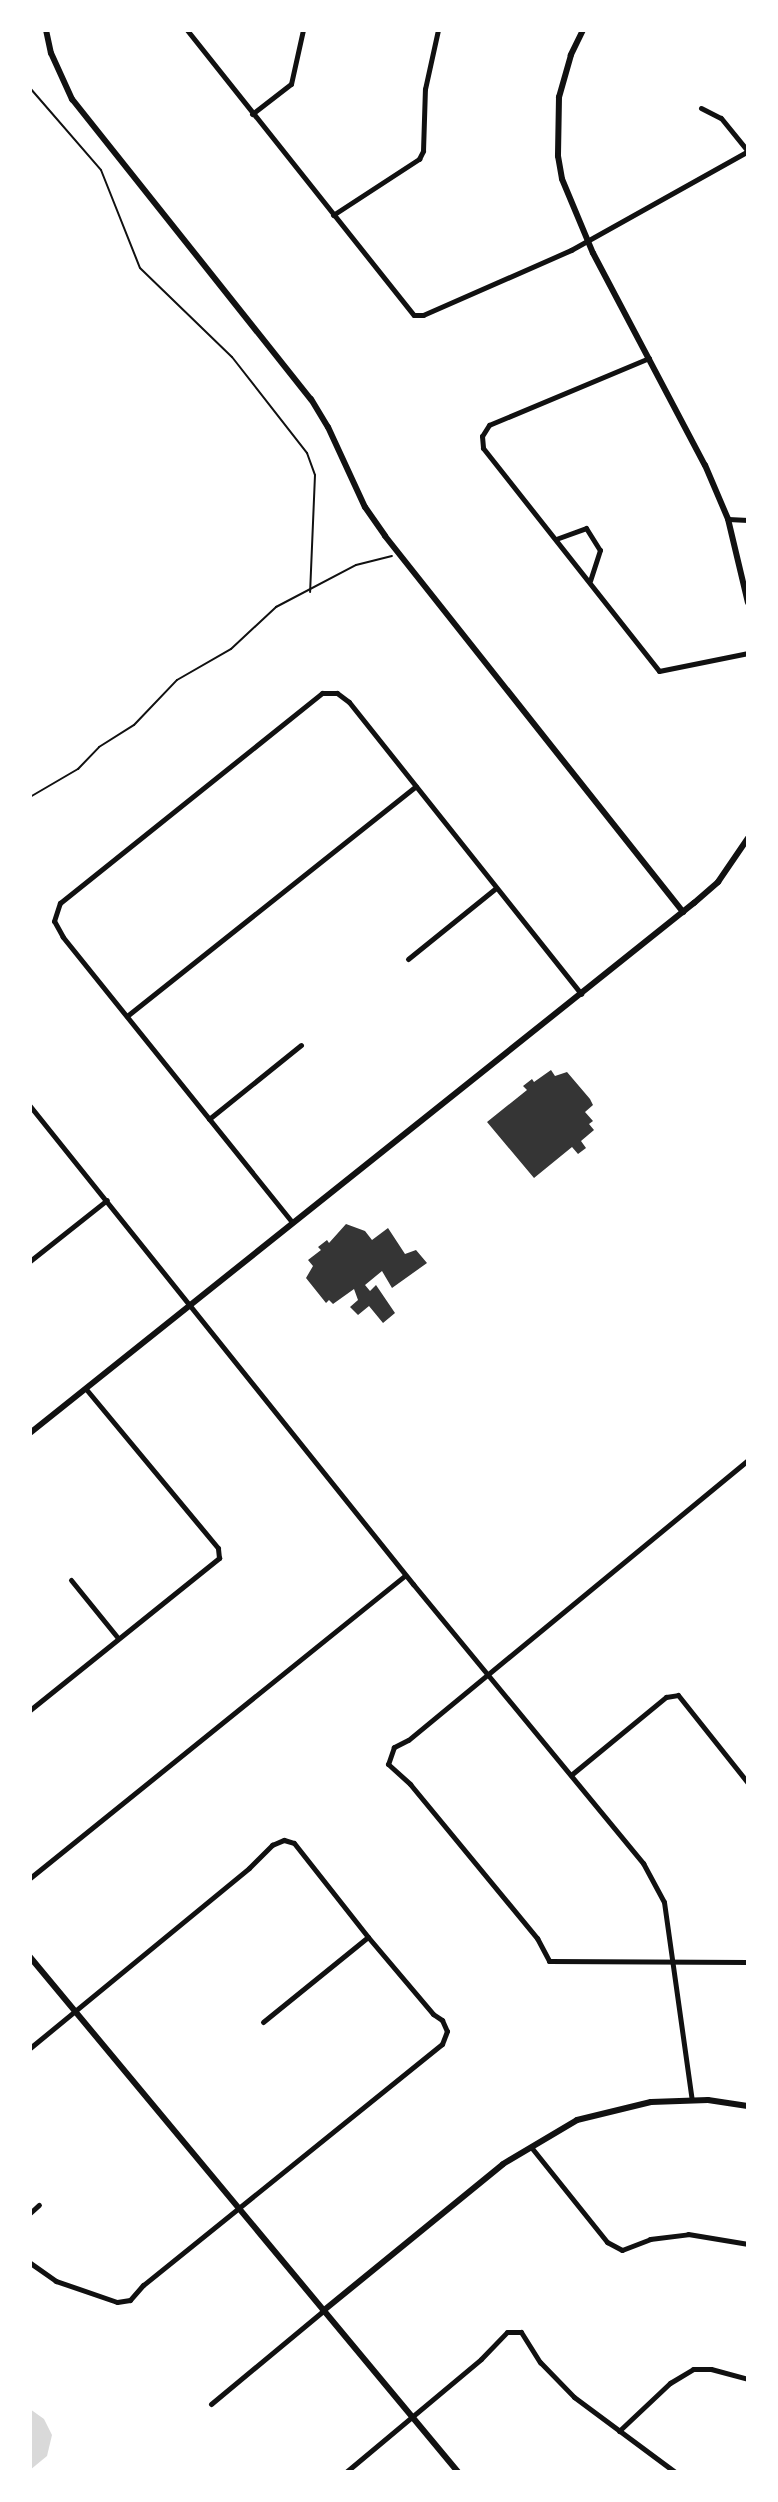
<!DOCTYPE html>
<style>
body{margin:0}
#map{position:relative;width:778px;height:2502px;overflow:hidden;background:#fff;font-family:Poppins,sans-serif}
div>[style]{position:absolute}
.water>*{inset:0;background:#d9d9d9}
.building>*{inset:0;background:#353535}
.path>*{height:2px;margin:-1px;padding:0 1px;transform-origin:1px;border-radius:1px;background:#111}
.minor>*{height:5px;margin:-2.5px;padding:0 2.5px;transform-origin:2.5px;border-radius:2.5px;background:#111}
.tertiary>*{height:6px;margin:-3px;padding:0 3px;transform-origin:3px;border-radius:3px;background:#111}
span{translate:-50% -50%;white-space:nowrap;text-align:center;line-height:1.15;-webkit-text-stroke:6px #fff;paint-order:stroke}
.frame{position:absolute;inset:0;border:32px solid #fff;pointer-events:none}
</style>
<div id="map">
<div class="water">
<i style="clip-path:polygon(30px 2409px,44px 2419px,52px 2435px,47px 2456px,30px 2470px)"></i>
</div>
<div class="building">
<i style="clip-path:polygon(551px 1070px,555px 1076px,567px 1072px,590px 1099px,593px 1105px,585px 1112px,593px 1121px,589px 1124px,594px 1130px,581px 1141px,586px 1148px,578px 1154px,572px 1147px,534px 1178px,487px 1122px,527px 1090px,523px 1086px,532px 1079px,534px 1082px)"></i>
<i style="clip-path:polygon(346px 1224px,365px 1231px,372px 1240px,388px 1228px,405px 1254px,416px 1250px,427px 1263px,392px 1288px,382px 1271px,365px 1285px,370px 1291px,376px 1285px,395px 1313px,383px 1323px,369px 1306px,358px 1315px,350px 1307px,358px 1300px,354px 1289px,333px 1304px,329px 1300px,326px 1303px,306px 1278px,313px 1266px,308px 1260px,321px 1250px,318px 1247px,327px 1240px,329px 1243px)"></i>
</div>
<div class="path">
<i style="left:30px;top:88px;width:108px;rotate:49.1deg"></i>
<i style="left:101px;top:170px;width:105px;rotate:68.3deg"></i>
<i style="left:140px;top:268px;width:128px;rotate:44.1deg"></i>
<i style="left:232px;top:357px;width:122px;rotate:52deg"></i>
<i style="left:307px;top:453px;width:23px;rotate:70deg"></i>
<i style="left:315px;top:475px;width:117px;rotate:92.4deg"></i>
<i style="left:30px;top:797px;width:56px;rotate:-30.3deg"></i>
<i style="left:78px;top:769px;width:30px;rotate:-46deg"></i>
<i style="left:99px;top:747px;width:41px;rotate:-32.2deg"></i>
<i style="left:134px;top:725px;width:62px;rotate:-46.3deg"></i>
<i style="left:177px;top:680px;width:62px;rotate:-29.9deg"></i>
<i style="left:231px;top:649px;width:62px;rotate:-43deg"></i>
<i style="left:276px;top:607px;width:90px;rotate:-27.7deg"></i>
<i style="left:356px;top:565px;width:37px;rotate:-14deg"></i>
</div>
<div class="minor">
<i style="left:187px;top:30px;width:364px;rotate:51.5deg"></i>
<i style="left:414px;top:315px;width:9px"></i>
<i style="left:423px;top:315px;width:162px;rotate:-23.7deg"></i>
<i style="left:571px;top:250px;width:203px;rotate:-29.2deg"></i>
<i style="left:701px;top:108px;width:22px;rotate:27deg"></i>
<i style="left:721px;top:118px;width:41px;rotate:50.9deg"></i>
<i style="left:252px;top:114px;width:49px;rotate:-37.6deg"></i>
<i style="left:291px;top:84px;width:55px;rotate:-77.5deg"></i>
<i style="left:333px;top:215px;width:103px;rotate:-33.1deg"></i>
<i style="left:419px;top:159px;width:9px;rotate:-63deg"></i>
<i style="left:423px;top:151px;width:62px;rotate:-88.2deg"></i>
<i style="left:425px;top:89px;width:60px;rotate:-77.6deg"></i>
<i style="left:649px;top:358px;width:173px;rotate:157.3deg"></i>
<i style="left:489px;top:425px;width:13px;rotate:122deg"></i>
<i style="left:482px;top:436px;width:12px;rotate:85deg"></i>
<i style="left:483px;top:448px;width:284px;rotate:51.7deg"></i>
<i style="left:659px;top:671px;width:91px;rotate:-11.4deg"></i>
<i style="left:728px;top:519px;width:20px;rotate:3deg"></i>
<i style="left:556px;top:539px;width:32px;rotate:-20deg"></i>
<i style="left:586px;top:528px;width:26px;rotate:58deg"></i>
<i style="left:600px;top:550px;width:32px;rotate:108deg"></i>
<i style="left:408px;top:959px;width:113px;rotate:-38.9deg"></i>
<i style="left:127px;top:1016px;width:369px;rotate:-38.5deg"></i>
<i style="left:30px;top:1106px;width:613px;rotate:51.3deg"></i>
<i style="left:413px;top:1584px;width:362px;rotate:50.5deg"></i>
<i style="left:643px;top:1863px;width:44px;rotate:61.7deg"></i>
<i style="left:664px;top:1902px;width:200px;rotate:82deg"></i>
<i style="left:209px;top:1119px;width:118px;rotate:-38.8deg"></i>
<i style="left:292px;top:1222px;width:366px;rotate:-128.8deg"></i>
<i style="left:63px;top:937px;width:18px;rotate:-119deg"></i>
<i style="left:54px;top:921px;width:19px;rotate:-72deg"></i>
<i style="left:60px;top:903px;width:336px;rotate:-38.7deg"></i>
<i style="left:322px;top:693px;width:15px"></i>
<i style="left:337px;top:693px;width:15px;rotate:37deg"></i>
<i style="left:349px;top:702px;width:373px;rotate:51.5deg"></i>
<i style="left:30px;top:1261px;width:98px;rotate:-38.4deg"></i>
<i style="left:748px;top:1460px;width:440px;rotate:140.5deg"></i>
<i style="left:408px;top:1740px;width:16px;rotate:153deg"></i>
<i style="left:394px;top:1747px;width:18px;rotate:109deg"></i>
<i style="left:388px;top:1764px;width:30px;rotate:42deg"></i>
<i style="left:410px;top:1784px;width:200px;rotate:50.5deg"></i>
<i style="left:537px;top:1938px;width:26px;rotate:62deg"></i>
<i style="left:549px;top:1961px;width:199px;rotate:0.3deg"></i>
<i style="left:71px;top:1580px;width:75px;rotate:51deg"></i>
<i style="left:30px;top:1710px;width:243px;rotate:-38.8deg"></i>
<i style="left:219px;top:1558px;width:10px;rotate:-96deg"></i>
<i style="left:218px;top:1548px;width:207px;rotate:-129.7deg"></i>
<i style="left:571px;top:1775px;width:123px;rotate:-39.4deg"></i>
<i style="left:666px;top:1697px;width:12px;rotate:-9deg"></i>
<i style="left:678px;top:1695px;width:112px;rotate:51.5deg"></i>
<i style="left:30px;top:1878px;width:482px;rotate:-38.9deg"></i>
<i style="left:263px;top:2022px;width:135px;rotate:-39deg"></i>
<i style="left:30px;top:2048px;width:283px;rotate:-39.4deg"></i>
<i style="left:249px;top:1868px;width:33px;rotate:-45deg"></i>
<i style="left:272px;top:1845px;width:13px;rotate:-23deg"></i>
<i style="left:284px;top:1840px;width:10px;rotate:17deg"></i>
<i style="left:294px;top:1843px;width:120px;rotate:51.8deg"></i>
<i style="left:368px;top:1937px;width:101px;rotate:49.8deg"></i>
<i style="left:433px;top:2014px;width:11px;rotate:34deg"></i>
<i style="left:442px;top:2020px;width:12px;rotate:66deg"></i>
<i style="left:447px;top:2031px;width:14px;rotate:111deg"></i>
<i style="left:442px;top:2044px;width:384px;rotate:141.1deg"></i>
<i style="left:143px;top:2285px;width:20px;rotate:131deg"></i>
<i style="left:130px;top:2300px;width:13px;rotate:171deg"></i>
<i style="left:117px;top:2302px;width:65px;rotate:-161deg"></i>
<i style="left:56px;top:2281px;width:32px;rotate:-145deg"></i>
<i style="left:531px;top:2147px;width:122px;rotate:51.3deg"></i>
<i style="left:607px;top:2242px;width:17px;rotate:28deg"></i>
<i style="left:622px;top:2250px;width:30px;rotate:-21deg"></i>
<i style="left:650px;top:2239px;width:38px;rotate:-7deg"></i>
<i style="left:688px;top:2234px;width:61px;rotate:9.5deg"></i>
<i style="left:30px;top:2213px;width:12px;rotate:-42deg"></i>
<i style="left:211px;top:2404px;width:146px;rotate:-39.7deg"></i>
<i style="left:619px;top:2431px;width:70px;rotate:-43.3deg"></i>
<i style="left:670px;top:2383px;width:27px;rotate:-31deg"></i>
<i style="left:693px;top:2369px;width:18px"></i>
<i style="left:711px;top:2369px;width:38px;rotate:15deg"></i>
<i style="left:346px;top:2472px;width:176px;rotate:-39.9deg"></i>
<i style="left:481px;top:2359px;width:37px;rotate:-46deg"></i>
<i style="left:507px;top:2332px;width:14px"></i>
<i style="left:521px;top:2332px;width:36px;rotate:58deg"></i>
<i style="left:540px;top:2362px;width:49px;rotate:45.8deg"></i>
<i style="left:574px;top:2397px;width:126px;rotate:36.6deg"></i>
</div>
<div class="tertiary">
<i style="left:46px;top:30px;width:24px;rotate:78deg"></i>
<i style="left:51px;top:53px;width:51px;rotate:65.5deg"></i>
<i style="left:72px;top:99px;width:384px;rotate:51.5deg"></i>
<i style="left:311px;top:399px;width:33px;rotate:59deg"></i>
<i style="left:328px;top:427px;width:88px;rotate:65.2deg"></i>
<i style="left:365px;top:507px;width:35px;rotate:55deg"></i>
<i style="left:385px;top:536px;width:480px;rotate:51.6deg"></i>
<i style="left:583px;top:30px;width:28px;rotate:116deg"></i>
<i style="left:571px;top:55px;width:44px;rotate:105.9deg"></i>
<i style="left:559px;top:97px;width:59px;rotate:91deg"></i>
<i style="left:558px;top:156px;width:23px;rotate:80deg"></i>
<i style="left:562px;top:179px;width:80px;rotate:67.3deg"></i>
<i style="left:593px;top:253px;width:240px;rotate:62.2deg"></i>
<i style="left:705px;top:465px;width:59px;rotate:66.9deg"></i>
<i style="left:728px;top:519px;width:86px;rotate:76.6deg"></i>
<i style="left:30px;top:1433px;width:850px;rotate:-38.6deg"></i>
<i style="left:694px;top:903px;width:32px;rotate:-41deg"></i>
<i style="left:718px;top:882px;width:53px;rotate:-55.7deg"></i>
<i style="left:30px;top:1957px;width:670px;rotate:50.27deg"></i>
<i style="left:323px;top:2311px;width:232px;rotate:-39.2deg"></i>
<i style="left:503px;top:2164px;width:86px;rotate:-30.7deg"></i>
<i style="left:577px;top:2120px;width:76px;rotate:-13.7deg"></i>
<i style="left:651px;top:2102px;width:57px;rotate:-2deg"></i>
<i style="left:708px;top:2100px;width:40px;rotate:8.5deg"></i>
</div>
<div class="frame"></div>
</div>
